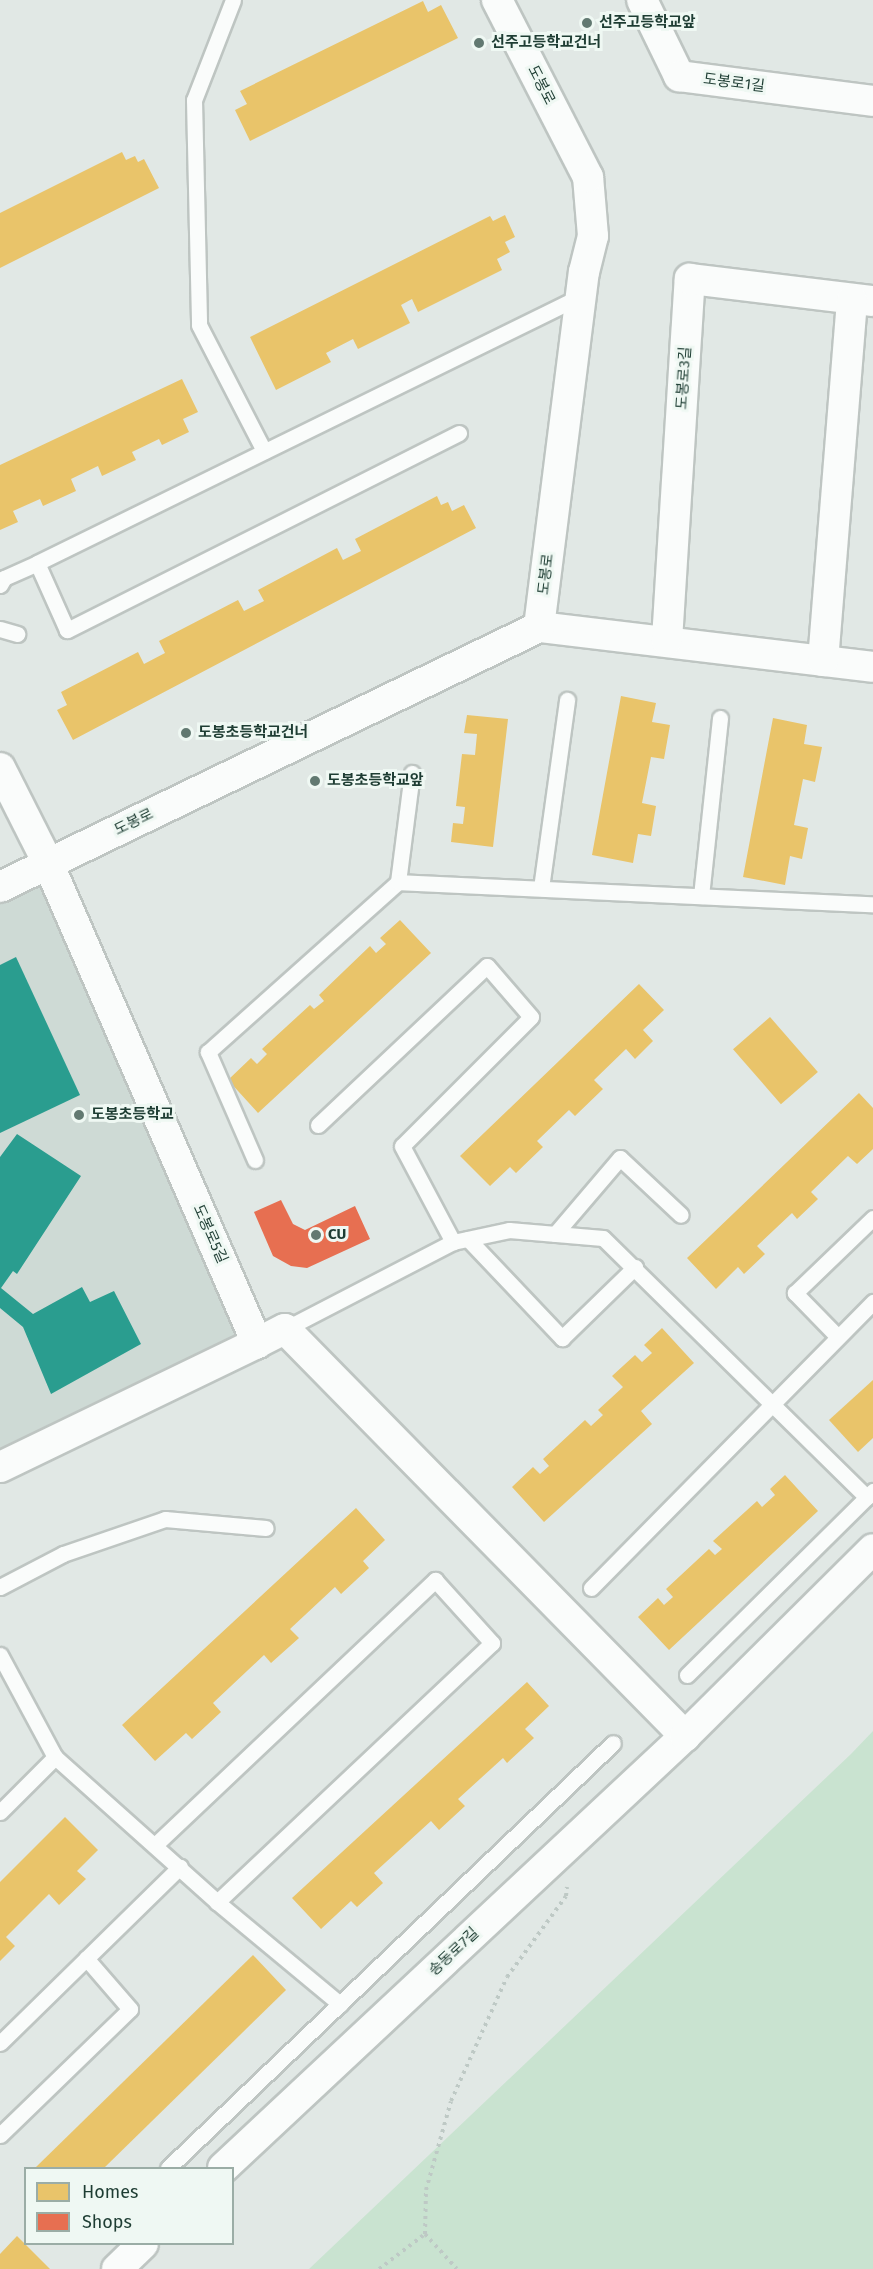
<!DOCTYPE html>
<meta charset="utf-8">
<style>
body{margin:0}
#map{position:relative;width:873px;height:2269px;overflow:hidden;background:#e1e8e5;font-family:"Fira Sans","Noto Sans KR",sans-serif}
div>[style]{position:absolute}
.built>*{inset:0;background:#cedad5}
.green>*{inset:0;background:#c9e3d0}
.homes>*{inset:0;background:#e9c46a;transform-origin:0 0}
.shops>*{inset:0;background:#e76f51}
.schools>*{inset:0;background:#2a9d8f}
.path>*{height:4px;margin-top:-2px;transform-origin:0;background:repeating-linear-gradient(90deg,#bec9c5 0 3px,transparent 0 7.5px)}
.roads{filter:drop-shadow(2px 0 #bec5c2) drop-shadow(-2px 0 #bec5c2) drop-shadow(0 2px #bec5c2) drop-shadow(0 -2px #bec5c2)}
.service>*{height:15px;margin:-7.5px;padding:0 7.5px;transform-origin:7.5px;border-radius:7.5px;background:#fafcfb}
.minor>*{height:30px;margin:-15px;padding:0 15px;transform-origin:15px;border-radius:15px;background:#fafcfb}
.dots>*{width:16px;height:16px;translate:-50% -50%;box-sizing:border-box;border:3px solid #eff8f3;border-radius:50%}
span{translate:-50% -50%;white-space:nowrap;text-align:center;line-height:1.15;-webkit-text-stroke:6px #eff8f3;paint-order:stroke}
.poi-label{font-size:15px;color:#1e3d33;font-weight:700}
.left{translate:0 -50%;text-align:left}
.street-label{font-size:15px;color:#1e3d33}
.legend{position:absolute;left:24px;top:2167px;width:210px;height:78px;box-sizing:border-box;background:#eff8f3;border:2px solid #9bada6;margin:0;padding:8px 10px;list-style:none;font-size:18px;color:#1e3d33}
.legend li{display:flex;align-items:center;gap:12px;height:30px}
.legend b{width:30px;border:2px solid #9bada6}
</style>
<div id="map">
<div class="built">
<i style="clip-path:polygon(48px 863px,257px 1343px,0 1467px,0 887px)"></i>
</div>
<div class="green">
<i style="clip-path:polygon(873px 1731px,873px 2269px,309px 2269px,851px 1754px)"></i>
</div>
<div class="homes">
<i style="clip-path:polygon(423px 1px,428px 12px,441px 5px,458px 38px,250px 141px,235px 110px,247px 104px,240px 91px)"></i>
<i style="clip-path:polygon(122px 152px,126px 160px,135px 156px,138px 162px,144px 159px,159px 188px,0 268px,0 213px)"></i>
<i style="clip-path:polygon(505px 215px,515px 237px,505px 242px,510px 252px,497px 259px,502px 270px,418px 312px,412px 299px,401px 305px,410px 323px,358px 349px,353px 339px,326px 353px,331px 362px,276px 390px,250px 337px,490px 216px,493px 221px)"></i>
<i style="clip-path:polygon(182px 379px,198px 412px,183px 419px,189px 432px,162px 445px,159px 439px,132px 452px,136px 460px,102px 476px,98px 466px,71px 479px,76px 491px,43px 506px,40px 499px,13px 511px,18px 522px,0 530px,0 465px)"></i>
<i style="clip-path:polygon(437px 496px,441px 505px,448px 502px,452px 511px,464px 505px,476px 528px,73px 740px,57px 710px,67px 705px,61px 692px,138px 652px,144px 664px,165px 653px,159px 641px,238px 600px,244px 611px,264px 601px,258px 590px,337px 548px,343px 560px,361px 551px,355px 539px)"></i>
<i style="clip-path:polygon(621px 696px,656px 703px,652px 722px,670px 725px,664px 759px,651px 757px,642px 803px,656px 806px,651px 836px,638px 834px,633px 863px,592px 855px)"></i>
<i style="clip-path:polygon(467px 715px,508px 719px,493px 847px,451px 842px,453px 823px,463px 824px,465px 807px,456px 806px,462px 754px,475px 755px,477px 734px,464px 733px)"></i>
<i style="clip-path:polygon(773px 718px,807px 725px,804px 744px,822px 747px,815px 782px,803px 779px,794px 825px,808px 828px,802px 859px,790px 856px,785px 885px,743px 877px)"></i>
<i style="clip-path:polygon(400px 920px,431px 953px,258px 1113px,228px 1080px,251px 1058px,257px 1064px,267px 1054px,262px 1049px,310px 1005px,314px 1009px,324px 1001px,319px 995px,370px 946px,376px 953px,386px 944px,380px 938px)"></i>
<i style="clip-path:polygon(639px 984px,664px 1010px,643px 1030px,653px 1041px,635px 1059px,626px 1049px,594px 1080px,603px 1089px,575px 1116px,569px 1110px,537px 1141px,543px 1147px,516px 1173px,510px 1167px,490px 1186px,460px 1156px)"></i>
<i style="left:770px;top:1017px;width:73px;height:49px;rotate:49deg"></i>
<i style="clip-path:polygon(859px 1093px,873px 1108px,873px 1149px,857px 1164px,848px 1156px,811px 1192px,818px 1199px,797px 1219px,792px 1213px,757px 1246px,765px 1254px,744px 1274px,738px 1267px,716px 1289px,687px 1258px)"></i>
<i style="clip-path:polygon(662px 1328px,694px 1363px,641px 1411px,652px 1424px,544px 1522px,512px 1487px,533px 1467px,540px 1474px,549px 1466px,543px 1459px,585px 1420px,591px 1426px,603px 1415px,598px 1410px,623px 1387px,612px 1376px,635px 1355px,642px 1362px,652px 1353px,644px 1345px)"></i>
<i style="clip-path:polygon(873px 1380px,873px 1438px,858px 1452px,829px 1420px)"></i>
<i style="clip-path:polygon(785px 1475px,818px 1511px,669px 1650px,638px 1617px,658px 1598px,664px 1605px,673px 1597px,666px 1589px,709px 1549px,715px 1555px,722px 1549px,713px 1541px,757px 1501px,762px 1507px,775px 1495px,770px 1489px)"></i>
<i style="clip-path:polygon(356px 1508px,385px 1540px,363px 1561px,369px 1568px,341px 1594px,335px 1587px,290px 1629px,299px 1638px,271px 1663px,264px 1655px,213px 1703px,221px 1712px,192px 1739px,186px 1733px,155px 1761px,122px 1725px)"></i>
<i style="clip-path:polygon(527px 1682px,549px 1706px,525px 1729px,534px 1738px,507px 1763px,503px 1758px,458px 1799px,465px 1806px,439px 1830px,431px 1821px,374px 1873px,383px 1883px,357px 1907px,351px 1901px,321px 1929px,292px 1898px)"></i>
<i style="clip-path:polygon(65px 1817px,98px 1850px,77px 1871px,86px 1879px,59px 1905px,49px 1894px,6px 1937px,15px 1946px,0 1961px,0 1882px)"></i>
<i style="clip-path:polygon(253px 1955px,286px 1990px,104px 2168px,35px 2168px)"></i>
<i style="clip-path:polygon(17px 2236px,50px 2269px,0 2269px,0 2254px)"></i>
</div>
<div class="shops">
<i style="clip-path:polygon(281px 1200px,293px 1224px,305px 1230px,355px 1206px,370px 1239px,307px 1268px,291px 1266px,273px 1256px,254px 1212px)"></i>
</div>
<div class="schools">
<i style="clip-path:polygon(16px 957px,80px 1095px,0 1133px,0 965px)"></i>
<i style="clip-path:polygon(17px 1134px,81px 1176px,17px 1274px,13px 1271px,1px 1288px,33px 1314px,82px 1287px,90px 1302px,114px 1291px,141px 1344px,51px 1394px,23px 1327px,0 1308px,0 1157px)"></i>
</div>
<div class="path">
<i style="left:425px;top:2234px;width:47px;rotate:47.6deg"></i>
<i style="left:379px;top:2269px;width:58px;rotate:-37.3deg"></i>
<i style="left:425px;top:2234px;width:44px;rotate:-88.7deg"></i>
<i style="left:426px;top:2190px;width:92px;rotate:-74.3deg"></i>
<i style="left:451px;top:2101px;width:136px;rotate:-65.7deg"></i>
<i style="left:507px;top:1977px;width:100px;rotate:-53.9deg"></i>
<i style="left:566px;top:1896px;width:9px;rotate:-84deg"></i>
</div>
<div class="roads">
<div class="service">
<i style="left:233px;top:0;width:107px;rotate:111.3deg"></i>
<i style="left:194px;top:100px;width:225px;rotate:88.7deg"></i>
<i style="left:199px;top:325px;width:142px;rotate:62.7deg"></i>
<i style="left:459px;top:433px;width:439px;rotate:153.3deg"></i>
<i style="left:67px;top:630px;width:73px;rotate:-114.1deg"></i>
<i style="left:37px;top:563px;width:606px;rotate:-26.14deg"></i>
<i style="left:0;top:585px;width:8px;rotate:-60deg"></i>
<i style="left:4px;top:578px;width:36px;rotate:-24deg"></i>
<i style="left:0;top:629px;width:18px;rotate:16deg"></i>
<i style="left:398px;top:882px;width:110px;rotate:-82.7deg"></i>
<i style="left:541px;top:888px;width:190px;rotate:-82.1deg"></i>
<i style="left:701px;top:896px;width:179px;rotate:-83.9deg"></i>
<i style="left:318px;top:1125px;width:232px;rotate:-43.3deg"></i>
<i style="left:487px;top:966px;width:67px;rotate:49.2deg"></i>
<i style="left:531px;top:1017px;width:182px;rotate:135deg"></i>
<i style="left:402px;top:1146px;width:109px;rotate:62deg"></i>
<i style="left:255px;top:1160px;width:118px;rotate:-113.5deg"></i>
<i style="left:208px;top:1052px;width:255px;rotate:-41.8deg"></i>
<i style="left:398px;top:882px;width:476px;rotate:2.7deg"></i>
<i style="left:555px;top:1234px;width:100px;rotate:-49.5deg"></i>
<i style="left:620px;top:1158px;width:83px;rotate:43.1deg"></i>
<i style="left:468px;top:1239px;width:137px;rotate:46.5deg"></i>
<i style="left:562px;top:1338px;width:102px;rotate:-44.2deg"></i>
<i style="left:285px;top:1329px;width:189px;rotate:-27.4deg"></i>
<i style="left:453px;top:1242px;width:57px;rotate:-12.1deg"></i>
<i style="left:509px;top:1230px;width:94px;rotate:4.9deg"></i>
<i style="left:603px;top:1238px;width:370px;rotate:44.5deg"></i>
<i style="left:838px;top:1337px;width:62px;rotate:-134.3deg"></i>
<i style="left:795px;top:1293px;width:108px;rotate:-43.9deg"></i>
<i style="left:0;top:1587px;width:71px;rotate:-27.6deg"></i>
<i style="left:63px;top:1554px;width:108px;rotate:-18.9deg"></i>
<i style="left:165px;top:1519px;width:101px;rotate:5.1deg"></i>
<i style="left:591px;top:1588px;width:402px;rotate:-45.4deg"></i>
<i style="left:0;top:1655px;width:116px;rotate:61.7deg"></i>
<i style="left:55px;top:1757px;width:217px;rotate:41.8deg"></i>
<i style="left:217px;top:1902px;width:160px;rotate:39.7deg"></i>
<i style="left:687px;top:1675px;width:262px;rotate:-44.7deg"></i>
<i style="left:0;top:1812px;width:78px;rotate:-45deg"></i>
<i style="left:155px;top:1845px;width:386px;rotate:-43.4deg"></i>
<i style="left:435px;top:1580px;width:85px;rotate:47.9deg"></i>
<i style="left:492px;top:1643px;width:378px;rotate:136.7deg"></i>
<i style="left:0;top:2043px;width:252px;rotate:-44.4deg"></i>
<i style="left:0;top:2135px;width:181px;rotate:-44.1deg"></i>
<i style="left:130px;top:2009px;width:67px;rotate:-130.8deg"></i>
<i style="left:168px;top:2168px;width:615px;rotate:-43.68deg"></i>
</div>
<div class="minor">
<i style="left:642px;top:0;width:85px;rotate:64deg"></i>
<i style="left:679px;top:76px;width:196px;rotate:7.3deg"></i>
<i style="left:539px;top:627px;width:336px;rotate:6.8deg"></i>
<i style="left:667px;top:640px;width:362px;rotate:-86.4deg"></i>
<i style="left:690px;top:279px;width:184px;rotate:6.9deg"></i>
<i style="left:823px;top:661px;width:362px;rotate:-85.4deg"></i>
<i style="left:0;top:768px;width:106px;rotate:63.2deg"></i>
<i style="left:48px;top:863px;width:524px;rotate:66.47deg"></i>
<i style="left:257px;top:1343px;width:285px;rotate:154.2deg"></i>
<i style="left:0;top:887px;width:598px;rotate:-25.75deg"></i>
<i style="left:539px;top:627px;width:358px;rotate:-82.8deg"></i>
<i style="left:584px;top:272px;width:37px;rotate:-76deg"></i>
<i style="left:593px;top:236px;width:59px;rotate:-94.8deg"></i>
<i style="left:588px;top:177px;width:199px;rotate:-117.2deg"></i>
<i style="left:257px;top:1343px;width:31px;rotate:-27deg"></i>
<i style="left:285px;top:1329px;width:571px;rotate:45.5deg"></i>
<i style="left:223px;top:2168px;width:633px;rotate:-43.08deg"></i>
<i style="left:685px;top:1736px;width:265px;rotate:-44.8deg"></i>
<i style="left:117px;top:2269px;width:36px;rotate:-44deg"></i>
</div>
</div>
<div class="dots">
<i style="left:587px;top:23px;background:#627971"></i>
<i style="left:479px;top:43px;background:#627971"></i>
<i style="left:186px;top:733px;background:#627971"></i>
<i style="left:315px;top:781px;background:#627971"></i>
<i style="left:79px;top:1115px;background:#627971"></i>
<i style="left:316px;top:1235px;background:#627971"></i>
</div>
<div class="poi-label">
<span class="left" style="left:599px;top:23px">선주고등학교앞</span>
<span class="left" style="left:491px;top:43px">선주고등학교건너</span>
<span class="left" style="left:198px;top:733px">도봉초등학교건너</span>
<span class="left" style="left:327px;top:781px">도봉초등학교앞</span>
<span class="left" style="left:91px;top:1115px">도봉초등학교</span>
<span class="left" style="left:328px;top:1235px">CU</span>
</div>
<div class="street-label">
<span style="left:734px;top:83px;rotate:7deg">도봉로1길</span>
<span style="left:541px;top:85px;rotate:63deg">도봉로</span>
<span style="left:684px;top:378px;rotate:-86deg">도봉로3길</span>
<span style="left:546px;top:574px;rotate:-83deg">도봉로</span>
<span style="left:134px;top:822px;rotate:-26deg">도봉로</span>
<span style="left:210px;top:1234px;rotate:66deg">도봉로5길</span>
<span style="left:454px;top:1952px;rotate:-43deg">송동로7길</span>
</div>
<ul class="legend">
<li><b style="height:16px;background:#e9c46a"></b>Homes</li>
<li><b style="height:16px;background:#e76f51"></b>Shops</li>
</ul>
</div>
